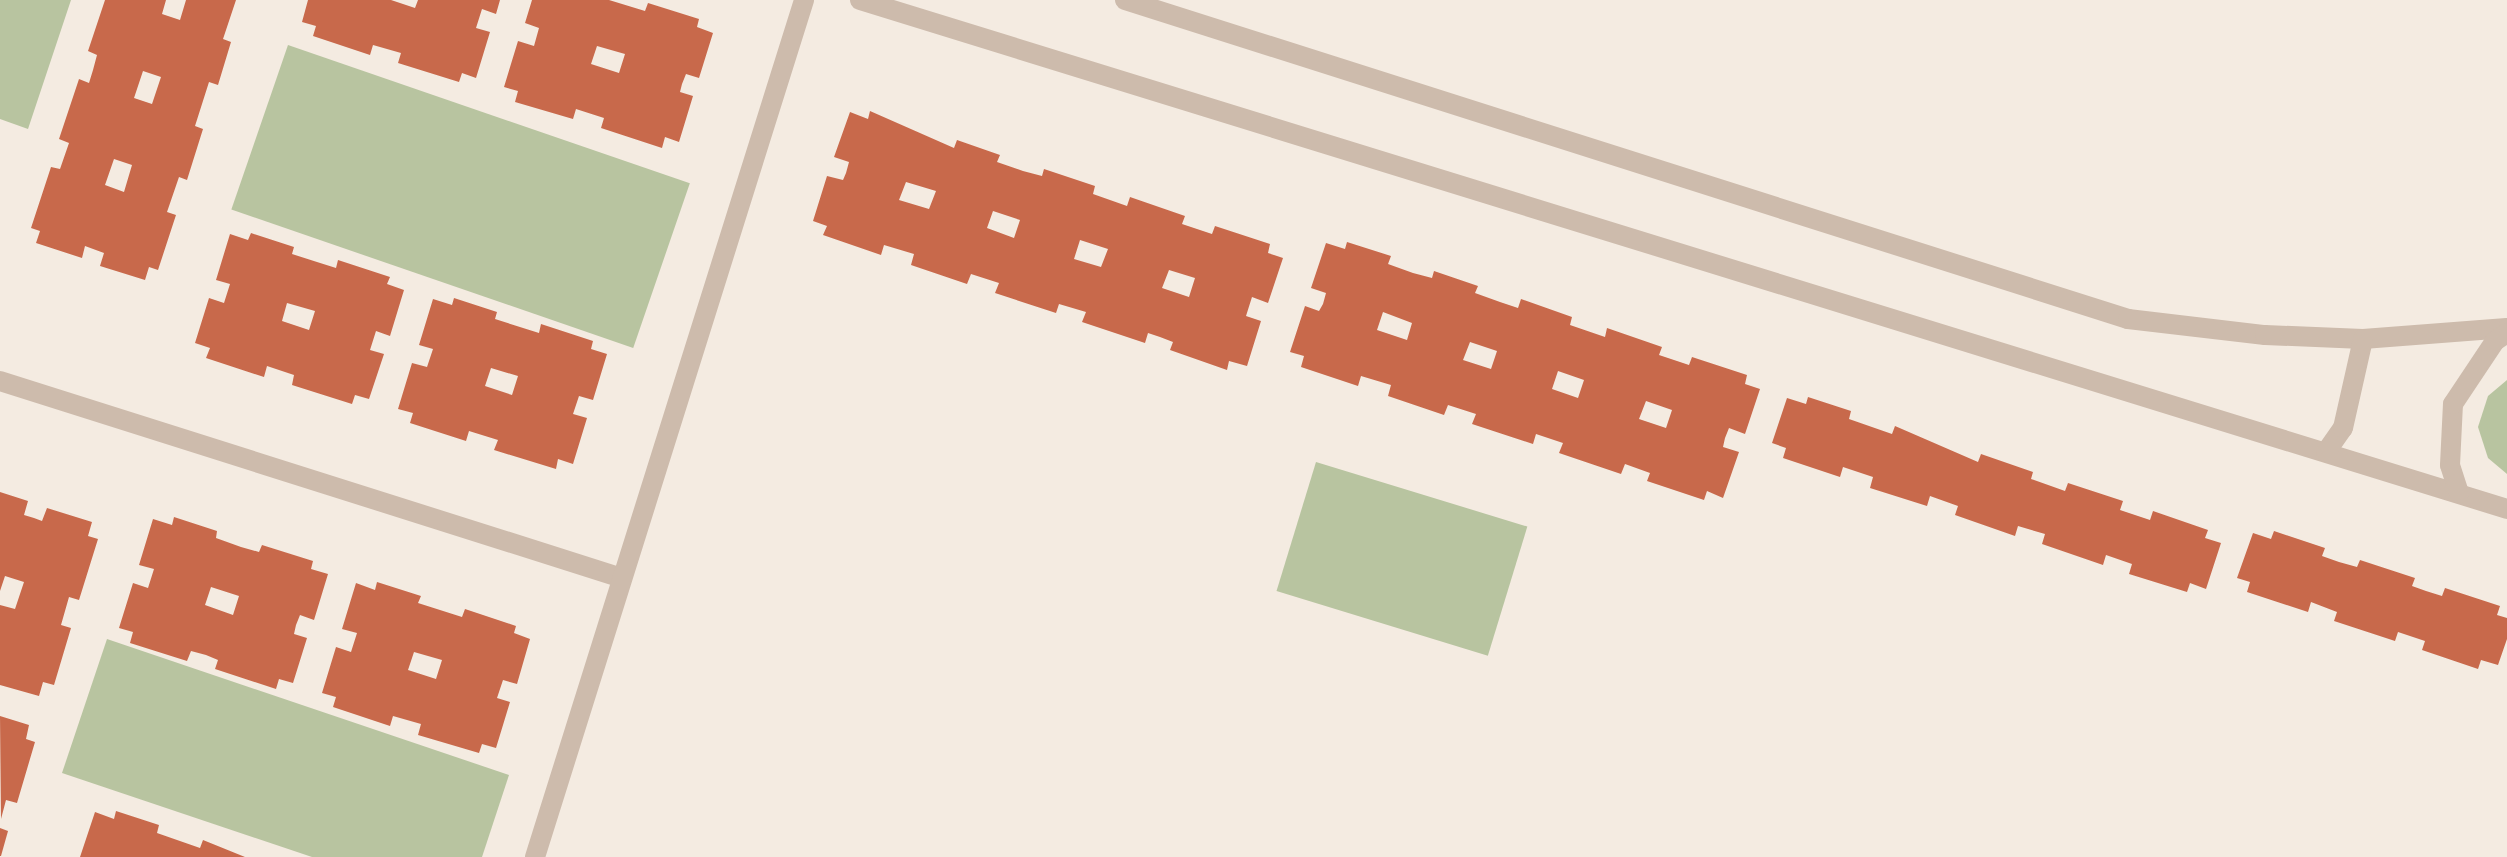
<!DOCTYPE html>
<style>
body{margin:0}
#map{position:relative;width:2507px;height:857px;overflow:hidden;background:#f4ebe1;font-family:"Open Sans",sans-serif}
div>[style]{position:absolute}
.green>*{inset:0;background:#b8c4a0;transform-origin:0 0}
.building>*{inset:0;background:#c8694b}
.minor>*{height:20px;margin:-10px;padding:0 10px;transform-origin:10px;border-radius:10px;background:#cdbbac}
span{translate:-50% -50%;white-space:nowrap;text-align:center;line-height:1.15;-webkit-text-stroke:6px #fbf5ee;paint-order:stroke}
</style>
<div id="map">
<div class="green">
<i style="clip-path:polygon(0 0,71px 0,28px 129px,0 119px)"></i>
<i style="left:288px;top:45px;width:425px;height:174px;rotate:19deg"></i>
<i style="clip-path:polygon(2507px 380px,2507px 474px,2488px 458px,2478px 427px,2488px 396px)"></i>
<i style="left:1316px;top:462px;width:221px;height:135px;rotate:17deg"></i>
<i style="clip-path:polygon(107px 639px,509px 775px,482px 857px,312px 857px,62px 773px)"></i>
</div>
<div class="building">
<i style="clip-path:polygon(evenodd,105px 0,166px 0,162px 14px,180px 20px,186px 0,236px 0,223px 39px,231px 42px,218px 85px,209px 82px,195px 126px,203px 129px,187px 180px,179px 177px,167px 212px,176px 215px,158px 270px,149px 267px,145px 280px,100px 266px,104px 253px,85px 246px,82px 258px,36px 243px,40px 231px,31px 228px,51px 167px,60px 169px,69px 143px,59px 139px,79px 79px,89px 83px,93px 70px,97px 55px,88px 51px,105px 0,143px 71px,161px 77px,152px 104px,134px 98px,143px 71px,105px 0,114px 159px,132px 165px,124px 192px,105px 185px,114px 159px)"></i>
<i style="clip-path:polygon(308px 0,391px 0,415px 8px,418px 0,500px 0,496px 14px,482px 9px,476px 28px,490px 32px,476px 78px,462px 73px,459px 82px,398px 63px,401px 53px,373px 45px,370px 55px,313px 36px,316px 26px,302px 22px)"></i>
<i style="clip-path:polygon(evenodd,532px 0,609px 0,645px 11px,648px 3px,699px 19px,697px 27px,713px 33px,699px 78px,686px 74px,682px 84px,680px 92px,693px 96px,679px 142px,665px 137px,662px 148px,601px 128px,604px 118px,576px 109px,573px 119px,515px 102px,518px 91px,504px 87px,518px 41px,534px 46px,539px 28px,525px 23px,532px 0,597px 46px,625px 54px,619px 73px,591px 64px,597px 46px)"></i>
<i style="clip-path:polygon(evenodd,870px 111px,954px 148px,957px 140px,1000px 155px,997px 162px,1023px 171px,1042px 176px,1044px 169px,1095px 186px,1093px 194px,1127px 206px,1130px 197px,1185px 216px,1182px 224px,1212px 234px,1215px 226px,1270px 244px,1268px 253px,1283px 258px,1268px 303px,1252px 297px,1246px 316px,1261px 321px,1247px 366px,1229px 361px,1227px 370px,1170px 350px,1173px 342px,1160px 337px,1148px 333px,1145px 343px,1082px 322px,1086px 312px,1059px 304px,1056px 313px,995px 293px,999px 283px,971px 274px,967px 284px,911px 265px,914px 254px,884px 245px,881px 255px,823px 235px,827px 226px,813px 221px,827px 176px,843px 180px,846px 173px,849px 162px,834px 157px,850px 112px,868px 119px,870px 111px,906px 182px,936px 191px,929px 209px,899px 200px,906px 182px,870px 111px,993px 211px,1020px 220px,1014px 238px,987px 228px,993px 211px,870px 111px,1080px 240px,1108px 249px,1101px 267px,1074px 259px,1080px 240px,870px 111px,1169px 270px,1195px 278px,1189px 297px,1162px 288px,1169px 270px)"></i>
<i style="clip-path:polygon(evenodd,251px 233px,294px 247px,292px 254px,317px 262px,336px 268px,338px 260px,390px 277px,387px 284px,404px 290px,390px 336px,376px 331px,370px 350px,384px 354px,369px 399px,355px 395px,352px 404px,292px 385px,294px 375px,267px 366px,264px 377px,206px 358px,210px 348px,195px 343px,209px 298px,224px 303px,230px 284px,216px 280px,230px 234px,248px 240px,251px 233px,287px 303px,315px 311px,309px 330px,282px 321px,287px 303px)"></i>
<i style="clip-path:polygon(evenodd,1347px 242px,1391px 256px,1388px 264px,1413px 273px,1432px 278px,1434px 271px,1478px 286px,1475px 293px,1500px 302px,1518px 308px,1521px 299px,1572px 317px,1570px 325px,1605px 337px,1607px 328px,1662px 347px,1659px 355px,1689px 365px,1692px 357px,1747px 375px,1745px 384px,1760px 389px,1745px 434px,1729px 428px,1725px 438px,1723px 447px,1739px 452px,1723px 498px,1707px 491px,1704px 500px,1647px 481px,1650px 473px,1625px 464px,1621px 474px,1559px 453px,1563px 443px,1536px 434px,1533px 444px,1472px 424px,1476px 414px,1448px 405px,1444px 415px,1388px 396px,1391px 385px,1361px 376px,1358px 386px,1301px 367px,1304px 356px,1290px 352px,1305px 306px,1319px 311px,1323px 304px,1326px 293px,1311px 288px,1326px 243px,1345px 249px,1347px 242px,1383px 312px,1412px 323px,1407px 340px,1377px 330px,1383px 312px,1347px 242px,1470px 342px,1497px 351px,1491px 369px,1463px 360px,1470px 342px,1347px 242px,1558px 371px,1584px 380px,1578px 398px,1552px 389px,1558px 371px,1347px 242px,1646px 401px,1672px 410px,1666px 428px,1639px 419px,1646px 401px)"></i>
<i style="clip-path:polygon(evenodd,454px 298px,497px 312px,495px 319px,539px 333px,541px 324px,593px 341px,591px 349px,607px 354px,593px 400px,579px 396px,573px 414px,587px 418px,573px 464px,558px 459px,556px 469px,494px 450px,498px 440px,469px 431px,466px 441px,410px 423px,413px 413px,398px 409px,412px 363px,427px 367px,433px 349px,419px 345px,433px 299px,452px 305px,454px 298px,491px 368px,518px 376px,512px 395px,485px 386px,491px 368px)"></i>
<i style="clip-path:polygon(1808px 397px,1851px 411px,1849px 419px,1892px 434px,1895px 426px,1978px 462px,1981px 454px,2033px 472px,2031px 479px,2065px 491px,2068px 483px,2123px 501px,2120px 510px,2150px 520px,2153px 511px,2208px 530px,2205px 538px,2221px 543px,2206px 589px,2190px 583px,2187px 592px,2129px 574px,2132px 564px,2106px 555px,2103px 565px,2042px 544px,2045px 534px,2018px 526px,2015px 536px,1955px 515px,1958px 506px,1930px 496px,1927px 506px,1870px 488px,1873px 477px,1843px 467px,1840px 477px,1783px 458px,1786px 448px,1772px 443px,1787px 398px,1806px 404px)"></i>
<i style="clip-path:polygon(0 492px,28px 501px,24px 515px,34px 518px,42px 521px,47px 508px,92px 522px,88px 536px,98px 539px,79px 600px,69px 597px,61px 625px,71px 628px,54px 685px,43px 682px,39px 696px,0 685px,0 605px,15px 609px,24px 582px,5px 576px,0 591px)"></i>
<i style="clip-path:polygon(evenodd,174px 517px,217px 531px,216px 538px,241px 547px,259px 552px,262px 545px,313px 561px,311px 569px,328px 574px,314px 620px,300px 615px,296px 625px,294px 634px,307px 638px,293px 683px,279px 679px,276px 689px,215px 669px,218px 660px,206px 655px,191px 651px,187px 661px,130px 643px,133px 632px,119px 628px,133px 583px,148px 588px,154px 569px,139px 565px,153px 519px,172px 525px,174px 517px,211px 587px,239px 596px,233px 615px,205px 605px,211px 587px)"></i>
<i style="clip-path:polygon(2274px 531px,2325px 548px,2322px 556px,2339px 562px,2357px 567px,2360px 560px,2415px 578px,2412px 586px,2426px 591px,2442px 596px,2445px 588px,2500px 606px,2497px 615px,2507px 618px,2507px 639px,2498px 665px,2481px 660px,2478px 669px,2422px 650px,2425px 641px,2398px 632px,2395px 641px,2334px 621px,2337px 612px,2311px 602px,2308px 612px,2247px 592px,2250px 582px,2237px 578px,2253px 533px,2271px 539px)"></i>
<i style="clip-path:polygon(evenodd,377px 582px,421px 596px,418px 603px,462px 617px,465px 609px,516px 626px,514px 633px,530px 639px,517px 684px,503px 680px,497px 698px,510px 702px,496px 748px,482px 744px,479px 753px,418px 735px,421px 724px,393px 716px,390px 726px,333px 707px,336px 697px,322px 693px,336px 647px,351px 652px,357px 633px,342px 629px,356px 583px,375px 590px,377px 582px,414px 652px,442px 660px,436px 679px,408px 670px,414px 652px)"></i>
<i style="clip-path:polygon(0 716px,29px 725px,26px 739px,35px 742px,17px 803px,6px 800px,1px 819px)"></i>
<i style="clip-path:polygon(116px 811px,159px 825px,157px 833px,200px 848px,203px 840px,245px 857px,80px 857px,95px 812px,114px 819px)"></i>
<i style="clip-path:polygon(0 828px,8px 831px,1px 856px,0 856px)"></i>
</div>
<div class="minor">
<i style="left:860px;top:0;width:1724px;rotate:17.17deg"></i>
<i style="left:1125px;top:0;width:1053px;rotate:17.64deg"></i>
<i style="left:2128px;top:319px;width:138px;rotate:6.7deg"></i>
<i style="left:2265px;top:335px;width:98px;rotate:2.3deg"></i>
<i style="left:2363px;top:339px;width:144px;rotate:-4.4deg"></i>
<i style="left:0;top:381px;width:649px;rotate:17.57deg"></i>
<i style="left:2326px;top:452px;width:29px;rotate:-55deg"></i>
<i style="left:2343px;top:428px;width:91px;rotate:-77.3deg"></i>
<i style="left:2459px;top:493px;width:29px;rotate:-108deg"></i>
<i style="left:2450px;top:465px;width:61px;rotate:-87.2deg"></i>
<i style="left:2453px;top:404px;width:76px;rotate:-56.3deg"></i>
<i style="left:2495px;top:341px;width:14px;rotate:-34deg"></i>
<i style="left:535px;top:857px;width:898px;rotate:-72.57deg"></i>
</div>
</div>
